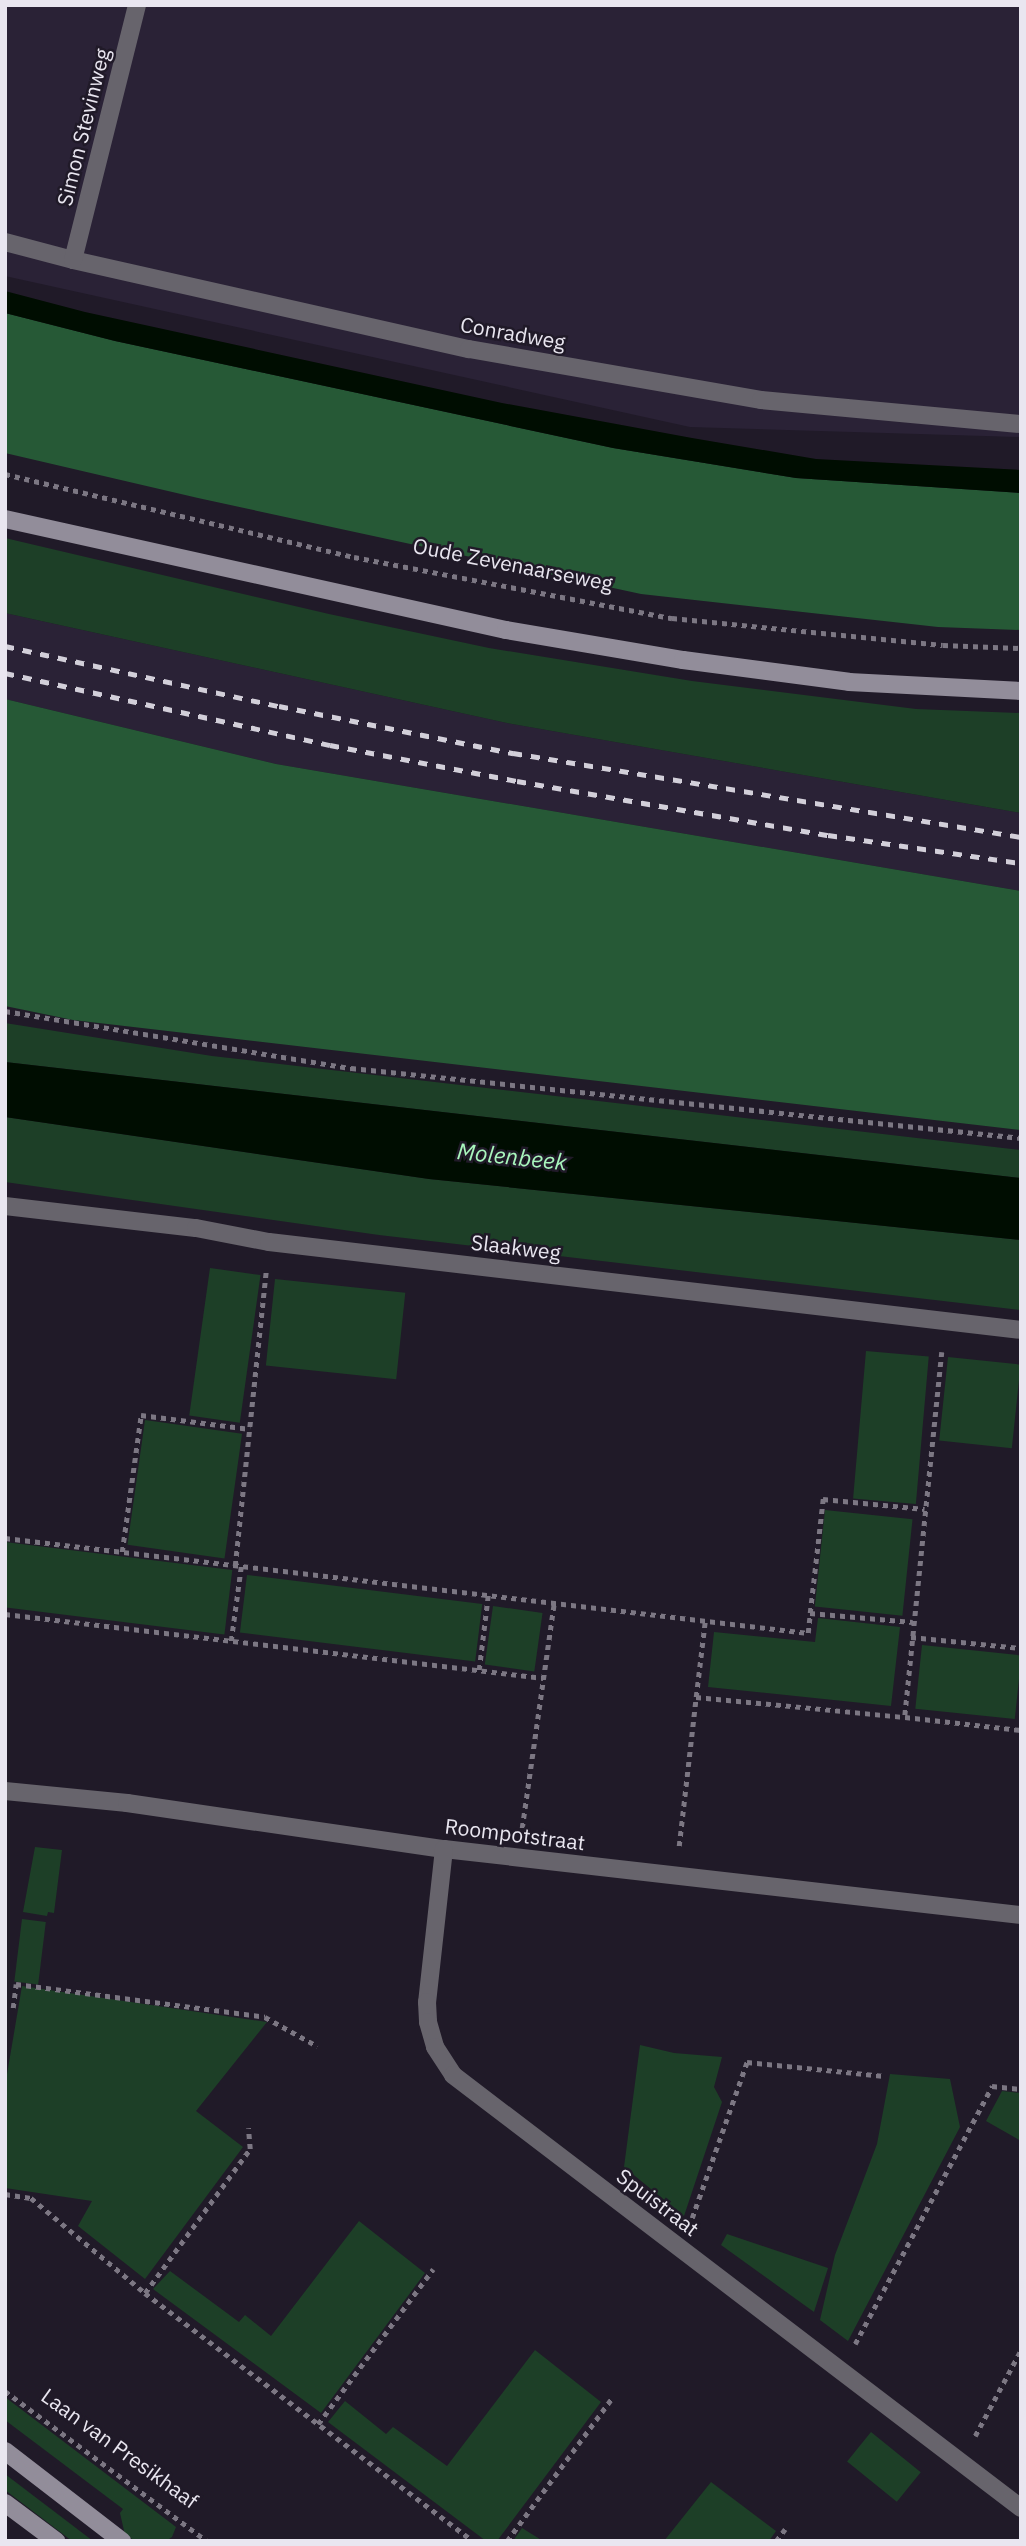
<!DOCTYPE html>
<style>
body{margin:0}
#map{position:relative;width:1026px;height:2546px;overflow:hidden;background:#201a28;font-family:"IBM Plex Sans",sans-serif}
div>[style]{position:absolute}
.built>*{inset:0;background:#2a2236}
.green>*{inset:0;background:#1d3f27;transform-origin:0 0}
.forest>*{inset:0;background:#265936}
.water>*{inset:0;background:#000d01}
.path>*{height:4.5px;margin-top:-2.25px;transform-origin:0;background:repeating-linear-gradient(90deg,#7c7783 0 5px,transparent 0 10px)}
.street>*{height:18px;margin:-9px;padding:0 9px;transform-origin:9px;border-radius:9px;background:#67646c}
.secondary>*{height:18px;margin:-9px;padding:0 9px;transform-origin:9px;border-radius:9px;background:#928d9a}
.rail>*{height:5px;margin-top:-2.5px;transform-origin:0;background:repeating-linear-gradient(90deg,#d2cfd9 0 9px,transparent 0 18px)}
span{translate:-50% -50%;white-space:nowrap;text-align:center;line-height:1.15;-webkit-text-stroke:5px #201a28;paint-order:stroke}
.street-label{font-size:21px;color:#e9e6f0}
.water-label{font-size:23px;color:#a9f6bd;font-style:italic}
.frame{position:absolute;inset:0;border:7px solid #e9e6f0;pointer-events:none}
</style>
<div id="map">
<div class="built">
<i style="clip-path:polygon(5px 5px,1021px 5px,1021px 437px,690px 427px,5px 276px)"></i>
<i style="clip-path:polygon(5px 613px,507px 723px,1021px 813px,1021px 891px,276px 764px,5px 699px)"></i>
</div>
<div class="green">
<i style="clip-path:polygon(5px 538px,329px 614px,489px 648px,692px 681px,916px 709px,1021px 713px,1021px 813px,507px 723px,5px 613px)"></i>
<i style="clip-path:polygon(5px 1023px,212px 1056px,1021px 1150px,1021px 1178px,5px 1062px)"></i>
<i style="clip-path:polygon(5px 1117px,429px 1179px,1021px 1240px,1021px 1310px,379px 1235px,5px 1182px)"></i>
<i style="left:210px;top:1268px;width:51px;height:149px;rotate:8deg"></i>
<i style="left:275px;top:1279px;width:131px;height:87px;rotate:6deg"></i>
<i style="left:866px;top:1351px;width:63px;height:148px;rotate:5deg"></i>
<i style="left:948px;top:1357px;width:73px;height:84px;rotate:6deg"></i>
<i style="left:145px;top:1420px;width:98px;height:126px;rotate:8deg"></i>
<i style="left:825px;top:1510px;width:88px;height:97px;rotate:6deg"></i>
<i style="left:5px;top:1542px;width:229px;height:65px;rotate:7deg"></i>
<i style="left:247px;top:1575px;width:237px;height:58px;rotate:7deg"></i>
<i style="left:493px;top:1606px;width:50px;height:59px;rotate:8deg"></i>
<i style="clip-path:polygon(818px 1618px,900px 1627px,891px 1706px,708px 1687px,714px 1632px,815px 1642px)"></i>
<i style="left:922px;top:1645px;width:100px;height:64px;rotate:6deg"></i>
<i style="clip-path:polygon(35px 1847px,62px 1850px,54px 1913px,48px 1912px,47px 1916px,23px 1912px)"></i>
<i style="left:22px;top:1919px;width:24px;height:63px;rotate:7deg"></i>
<i style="clip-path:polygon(22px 1986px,267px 2022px,196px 2111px,243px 2147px,145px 2279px,78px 2226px,92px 2201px,5px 2188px,5px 2086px)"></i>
<i style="clip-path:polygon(640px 2045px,674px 2053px,722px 2057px,714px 2087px,722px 2102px,684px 2216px,624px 2167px)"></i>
<i style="clip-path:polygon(890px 2074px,950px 2079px,960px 2127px,848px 2341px,820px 2320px,835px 2255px,877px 2144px)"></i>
<i style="clip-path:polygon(1002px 2091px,1021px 2093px,1021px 2141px,986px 2121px)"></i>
<i style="clip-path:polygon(359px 2221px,425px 2273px,321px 2413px,153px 2289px,170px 2271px,239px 2322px,245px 2315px,271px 2336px)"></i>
<i style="clip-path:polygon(727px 2234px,828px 2268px,814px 2312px,721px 2245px)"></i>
<i style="clip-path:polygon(535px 2350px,601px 2402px,497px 2541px,486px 2541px,328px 2422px,345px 2401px,386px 2434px,393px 2427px,447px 2466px)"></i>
<i style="clip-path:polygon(5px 2397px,176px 2527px,172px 2537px,166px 2541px,136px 2541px,125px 2535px,120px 2513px,123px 2509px,5px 2420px)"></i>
<i style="left:871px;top:2432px;width:64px;height:38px;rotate:39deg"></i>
<i style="clip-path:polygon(5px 2474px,93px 2541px,72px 2541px,5px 2490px)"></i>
<i style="clip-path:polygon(711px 2482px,776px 2531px,769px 2541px,664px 2541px)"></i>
<i style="clip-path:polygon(522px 2528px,543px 2541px,513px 2541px)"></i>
</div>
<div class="forest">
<i style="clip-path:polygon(5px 313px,115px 341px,613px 448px,796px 478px,1021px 493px,1021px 630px,938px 627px,641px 594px,198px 498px,5px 453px)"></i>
<i style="clip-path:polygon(5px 699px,276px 764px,1021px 891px,1021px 1130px,73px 1020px,5px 1006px)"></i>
</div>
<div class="water">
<i style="clip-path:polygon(5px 291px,85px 312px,502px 403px,692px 438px,816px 459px,1021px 470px,1021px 493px,796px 478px,613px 448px,115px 341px,5px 313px)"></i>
<i style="clip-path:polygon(5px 1062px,1021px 1178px,1021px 1240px,429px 1179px,5px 1117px)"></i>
</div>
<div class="path">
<i style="left:5px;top:474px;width:359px;rotate:13.4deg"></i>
<i style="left:354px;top:557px;width:324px;rotate:10.9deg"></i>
<i style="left:672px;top:618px;width:272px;rotate:5.7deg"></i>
<i style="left:943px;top:645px;width:78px;rotate:2.2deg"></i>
<i style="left:5px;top:1011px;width:351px;rotate:9.4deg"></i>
<i style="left:351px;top:1068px;width:674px;rotate:5.96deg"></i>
<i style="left:942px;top:1352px;width:367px;rotate:95.8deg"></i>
<i style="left:905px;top:1717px;width:117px;rotate:6.4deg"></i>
<i style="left:5px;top:1538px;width:809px;rotate:6.75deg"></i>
<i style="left:808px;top:1633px;width:20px;rotate:-84deg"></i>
<i style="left:810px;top:1613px;width:103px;rotate:5deg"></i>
<i style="left:122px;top:1552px;width:138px;rotate:-82.1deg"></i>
<i style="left:141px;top:1415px;width:110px;rotate:7.3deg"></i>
<i style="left:235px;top:1566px;width:297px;rotate:-84deg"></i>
<i style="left:810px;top:1613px;width:115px;rotate:-83.5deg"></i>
<i style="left:823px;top:1499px;width:102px;rotate:5.6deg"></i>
<i style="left:5px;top:1614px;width:542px;rotate:6.78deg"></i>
<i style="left:911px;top:1637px;width:111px;rotate:5.7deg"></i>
<i style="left:231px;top:1641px;width:75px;rotate:-82.3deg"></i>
<i style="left:479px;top:1670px;width:75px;rotate:-83.1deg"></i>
<i style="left:696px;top:1697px;width:77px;rotate:-83.2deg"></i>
<i style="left:522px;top:1828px;width:227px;rotate:-81.9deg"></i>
<i style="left:679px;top:1846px;width:150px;rotate:-83.5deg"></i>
<i style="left:696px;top:1697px;width:210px;rotate:5.5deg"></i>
<i style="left:13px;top:2008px;width:24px;rotate:-83deg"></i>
<i style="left:16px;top:1984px;width:251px;rotate:7.5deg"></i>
<i style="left:265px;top:2017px;width:60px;rotate:29.1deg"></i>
<i style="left:5px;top:2194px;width:26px;rotate:9deg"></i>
<i style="left:31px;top:2198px;width:148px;rotate:39.8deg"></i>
<i style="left:145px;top:2293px;width:411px;rotate:37.1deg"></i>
<i style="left:692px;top:2218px;width:165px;rotate:-70.6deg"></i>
<i style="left:747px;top:2062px;width:138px;rotate:5.8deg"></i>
<i style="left:145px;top:2293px;width:178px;rotate:-53.9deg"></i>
<i style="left:250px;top:2149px;width:21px;rotate:-95deg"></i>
<i style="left:855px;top:2344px;width:292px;rotate:-62deg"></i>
<i style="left:992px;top:2086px;width:29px;rotate:6deg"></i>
<i style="left:5px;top:2391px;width:252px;rotate:36.6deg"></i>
<i style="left:318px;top:2424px;width:193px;rotate:-53.4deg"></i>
<i style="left:975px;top:2436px;width:98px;rotate:-61.9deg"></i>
<i style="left:507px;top:2541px;width:177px;rotate:-53.7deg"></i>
<i style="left:776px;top:2541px;width:15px;rotate:-53deg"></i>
</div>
<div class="street">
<i style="left:5px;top:242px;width:70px;rotate:14.8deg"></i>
<i style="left:73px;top:260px;width:406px;rotate:12.7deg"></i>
<i style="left:469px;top:349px;width:296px;rotate:9.9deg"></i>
<i style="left:761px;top:400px;width:261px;rotate:5.3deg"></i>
<i style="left:73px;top:260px;width:263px;rotate:-75.9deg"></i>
<i style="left:5px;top:1206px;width:192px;rotate:6.6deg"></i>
<i style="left:196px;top:1228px;width:74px;rotate:10.9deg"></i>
<i style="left:269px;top:1242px;width:757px;rotate:6.67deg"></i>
<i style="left:5px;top:1791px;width:123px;rotate:5.6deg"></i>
<i style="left:127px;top:1803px;width:320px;rotate:8.3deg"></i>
<i style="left:444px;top:1849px;width:581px;rotate:6.53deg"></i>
<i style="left:444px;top:1849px;width:154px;rotate:96.3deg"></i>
<i style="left:427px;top:2002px;width:20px;rotate:87deg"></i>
<i style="left:428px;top:2022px;width:26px;rotate:74deg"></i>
<i style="left:435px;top:2047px;width:33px;rotate:57deg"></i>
<i style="left:453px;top:2075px;width:714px;rotate:37.32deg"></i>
</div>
<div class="secondary">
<i style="left:5px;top:519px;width:513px;rotate:12.49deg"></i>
<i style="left:506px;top:630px;width:180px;rotate:9.6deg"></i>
<i style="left:683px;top:660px;width:167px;rotate:7.5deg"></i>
<i style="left:849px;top:682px;width:172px;rotate:3deg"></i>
<i style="left:5px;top:2451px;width:148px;rotate:37.6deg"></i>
<i style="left:5px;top:2503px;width:64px;rotate:36.7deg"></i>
</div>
<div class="rail">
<i style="left:5px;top:646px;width:280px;rotate:12.4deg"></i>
<i style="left:279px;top:706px;width:239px;rotate:11.4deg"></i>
<i style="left:513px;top:753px;width:515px;rotate:9.39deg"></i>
<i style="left:5px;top:673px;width:333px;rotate:12.5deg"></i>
<i style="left:330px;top:745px;width:190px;rotate:10.9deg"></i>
<i style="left:517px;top:781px;width:316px;rotate:9.9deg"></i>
<i style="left:828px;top:835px;width:195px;rotate:8.3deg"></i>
</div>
<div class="street-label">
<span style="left:83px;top:127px;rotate:-76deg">Simon Stevinweg</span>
<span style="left:513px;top:333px;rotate:10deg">Conradweg</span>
<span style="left:513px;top:564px;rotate:11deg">Oude Zevenaarseweg</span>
<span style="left:516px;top:1247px;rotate:7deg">Slaakweg</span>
<span style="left:515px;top:1834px;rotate:7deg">Roompotstraat</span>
<span style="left:658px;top:2202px;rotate:37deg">Spuistraat</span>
<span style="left:120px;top:2448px;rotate:36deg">Laan van Presikhaaf</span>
</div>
<div class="water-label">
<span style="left:512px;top:1156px;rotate:6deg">Molenbeek</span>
</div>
<div class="frame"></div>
</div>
